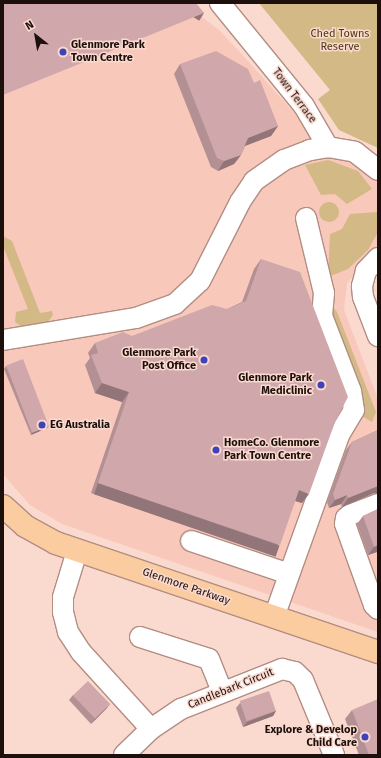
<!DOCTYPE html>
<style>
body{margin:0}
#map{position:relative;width:381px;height:758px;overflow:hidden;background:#fad9cf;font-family:"Fira Sans",sans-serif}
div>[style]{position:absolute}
.built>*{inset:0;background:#f8c8ba}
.green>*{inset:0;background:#d2b985}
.round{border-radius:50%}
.roads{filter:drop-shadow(1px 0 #b38d82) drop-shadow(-1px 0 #b38d82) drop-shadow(0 1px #b38d82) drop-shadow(0 -1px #b38d82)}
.minor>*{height:20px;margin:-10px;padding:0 10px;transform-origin:10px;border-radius:10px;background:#fff}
.major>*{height:22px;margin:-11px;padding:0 11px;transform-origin:11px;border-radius:11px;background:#fccca1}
.wall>*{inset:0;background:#b39093}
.shaded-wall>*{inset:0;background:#927578;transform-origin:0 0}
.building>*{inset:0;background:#d0a7ab;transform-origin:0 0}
.dots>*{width:11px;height:11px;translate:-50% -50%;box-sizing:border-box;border:2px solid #fad9cf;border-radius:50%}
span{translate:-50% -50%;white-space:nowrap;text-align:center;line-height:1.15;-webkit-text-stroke:3px #fad9cf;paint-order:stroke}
.park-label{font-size:11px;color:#4c3a12}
.poi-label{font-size:11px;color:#1d100c;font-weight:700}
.left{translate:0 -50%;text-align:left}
.right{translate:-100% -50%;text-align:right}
.street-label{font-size:11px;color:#1d100c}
.frame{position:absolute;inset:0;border:4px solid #1d100c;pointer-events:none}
.north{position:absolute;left:16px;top:16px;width:40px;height:40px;-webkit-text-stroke:3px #fad9cf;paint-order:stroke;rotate:329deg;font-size:11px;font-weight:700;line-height:16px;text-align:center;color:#1d100c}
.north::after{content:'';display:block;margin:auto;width:14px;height:18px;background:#1d100c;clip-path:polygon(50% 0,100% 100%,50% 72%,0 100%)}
</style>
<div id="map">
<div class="built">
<i style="clip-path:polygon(3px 3px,197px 13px,220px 31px,248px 61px,313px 134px,371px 168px,378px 180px,378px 250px,347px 283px,344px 310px,378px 399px,378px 632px,62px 524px,30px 505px,3px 474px)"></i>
</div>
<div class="green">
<i style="clip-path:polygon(259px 3px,378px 3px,378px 148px,339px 130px,318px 99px,330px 90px)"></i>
<i style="clip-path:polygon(328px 160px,358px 171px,372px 189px,347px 204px,335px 194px,321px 195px,305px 165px)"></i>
<i class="round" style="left:319px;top:202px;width:20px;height:20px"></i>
<i style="clip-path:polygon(378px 212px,378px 232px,368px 250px,348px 269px,328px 277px,330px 234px,342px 229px,350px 214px)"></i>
<i style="clip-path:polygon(3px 236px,12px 241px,40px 313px,52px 311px,53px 315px,47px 323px,22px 327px,15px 322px,16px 312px,28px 309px,3px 246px)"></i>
<i style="clip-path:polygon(332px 306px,337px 312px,376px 412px,372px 422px,362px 416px,331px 318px)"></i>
</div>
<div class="roads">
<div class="minor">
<i style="left:220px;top:3px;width:133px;rotate:50.8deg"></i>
<i style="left:304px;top:106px;width:48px;rotate:59.7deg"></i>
<i style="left:328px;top:147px;width:27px;rotate:10deg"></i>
<i style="left:355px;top:152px;width:29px;rotate:38deg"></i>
<i style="left:378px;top:258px;width:18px;rotate:133deg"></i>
<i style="left:366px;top:271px;width:16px;rotate:105deg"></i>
<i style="left:362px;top:286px;width:11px;rotate:85deg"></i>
<i style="left:363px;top:297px;width:42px;rotate:69deg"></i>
<i style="left:3px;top:340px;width:135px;rotate:-9.4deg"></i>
<i style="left:136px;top:318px;width:41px;rotate:-19.7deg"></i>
<i style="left:175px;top:304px;width:34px;rotate:-43deg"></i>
<i style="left:200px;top:281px;width:89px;rotate:-63.1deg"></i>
<i style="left:240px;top:202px;width:25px;rotate:-56deg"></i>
<i style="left:254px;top:181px;width:37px;rotate:-35deg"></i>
<i style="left:284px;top:160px;width:28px;rotate:-21deg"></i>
<i style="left:310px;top:150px;width:18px;rotate:-9deg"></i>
<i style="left:378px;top:504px;width:30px;rotate:159deg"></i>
<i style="left:350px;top:515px;width:5px;rotate:143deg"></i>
<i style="left:346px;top:518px;width:6px;rotate:99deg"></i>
<i style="left:345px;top:524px;width:86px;rotate:70.3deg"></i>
<i style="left:374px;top:605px;width:6px;rotate:45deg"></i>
<i style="left:191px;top:541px;width:103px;rotate:18.6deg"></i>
<i style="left:77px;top:551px;width:48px;rotate:106.9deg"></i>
<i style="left:63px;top:597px;width:15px;rotate:90deg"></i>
<i style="left:63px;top:612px;width:21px;rotate:76deg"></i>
<i style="left:68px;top:632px;width:24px;rotate:57deg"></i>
<i style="left:81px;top:652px;width:104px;rotate:47.7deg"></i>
<i style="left:274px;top:617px;width:193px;rotate:-70.3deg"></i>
<i style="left:339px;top:435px;width:29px;rotate:-59deg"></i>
<i style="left:354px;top:410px;width:19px;rotate:-99deg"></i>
<i style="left:351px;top:391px;width:80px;rotate:-111.1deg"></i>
<i style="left:322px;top:316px;width:23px;rotate:-85deg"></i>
<i style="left:324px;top:293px;width:77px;rotate:-103.5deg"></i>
<i style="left:140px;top:637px;width:72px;rotate:17.7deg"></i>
<i style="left:209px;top:659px;width:35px;rotate:68deg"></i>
<i style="left:124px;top:755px;width:37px;rotate:-44deg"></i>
<i style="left:151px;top:729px;width:36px;rotate:-34deg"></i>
<i style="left:181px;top:709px;width:109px;rotate:-21.6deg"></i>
<i style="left:282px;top:669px;width:13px;rotate:13deg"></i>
<i style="left:295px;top:672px;width:11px;rotate:45deg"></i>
<i style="left:303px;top:680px;width:81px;rotate:67.5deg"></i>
</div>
<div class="major">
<i style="left:3px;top:506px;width:30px;rotate:42deg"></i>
<i style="left:25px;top:526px;width:35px;rotate:29deg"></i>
<i style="left:56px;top:543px;width:340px;rotate:18.7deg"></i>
</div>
</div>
<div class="wall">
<i style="clip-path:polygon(180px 64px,254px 83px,278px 126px,271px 136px,245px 146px,241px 155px,234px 164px,218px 171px,211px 167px,174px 74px)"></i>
<i style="clip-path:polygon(261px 259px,335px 422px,302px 503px,295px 501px,274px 555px,91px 493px,122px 402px,95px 393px,85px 365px,90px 358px,88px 353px,95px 343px,132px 336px,227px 309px,242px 302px,254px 269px)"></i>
<i style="clip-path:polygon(6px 366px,47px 428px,31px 435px,4px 369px)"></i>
<i style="clip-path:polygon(378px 430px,378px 494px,374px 493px,342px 507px,341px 504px,329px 508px,327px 502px,346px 450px,352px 442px)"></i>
<i style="clip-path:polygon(378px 509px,378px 554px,377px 552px,368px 555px,357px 524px,363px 516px)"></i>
<i style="clip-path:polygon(73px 695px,110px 704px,106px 709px,91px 724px,69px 700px)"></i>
<i style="clip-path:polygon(240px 703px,276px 711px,273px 716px,243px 727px,236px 708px)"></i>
<i style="clip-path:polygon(352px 710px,378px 755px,359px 755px,345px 719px)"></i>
</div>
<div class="shaded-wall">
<i style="left:204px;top:13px;width:9px;height:217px;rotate:122deg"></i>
<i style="clip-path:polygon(278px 126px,271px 136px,242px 147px,248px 138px)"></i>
<i style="clip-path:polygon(241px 155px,234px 164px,218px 171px,224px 161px)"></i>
<i style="clip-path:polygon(102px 383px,129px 392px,122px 402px,95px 393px)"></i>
<i style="clip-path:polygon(49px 426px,47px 428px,31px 435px,33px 432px)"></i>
<i style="left:98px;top:483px;width:192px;height:12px;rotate:19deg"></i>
<i style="clip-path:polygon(378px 486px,378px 494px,374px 493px,342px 507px,348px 498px)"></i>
<i style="clip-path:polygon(299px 490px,309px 494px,302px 503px,292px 500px)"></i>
<i style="clip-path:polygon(347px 495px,341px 504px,329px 508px,335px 500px)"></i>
<i style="clip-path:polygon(378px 545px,378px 551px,377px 552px,368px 555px,374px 547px)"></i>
<i style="clip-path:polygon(110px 704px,106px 709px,91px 724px,95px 719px)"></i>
<i style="clip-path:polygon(276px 711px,273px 716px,243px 727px,247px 722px)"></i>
</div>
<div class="building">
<i style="clip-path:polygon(3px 3px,196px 3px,204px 13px,3px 95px)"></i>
<i style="clip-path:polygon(216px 51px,248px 69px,254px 83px,260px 80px,278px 126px,248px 138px,241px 155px,224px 161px,217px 158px,180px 64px)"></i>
<i style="clip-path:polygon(261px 259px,300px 272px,348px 397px,335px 422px,309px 494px,299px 490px,280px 545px,98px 483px,129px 392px,102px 383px,91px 355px,98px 353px,95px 343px,123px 332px,132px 336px,212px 305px,227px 309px,246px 301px)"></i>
<i style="left:23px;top:359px;width:72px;height:18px;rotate:69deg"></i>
<i style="clip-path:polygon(378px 430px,378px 486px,348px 498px,347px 495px,335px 500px,333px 494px,352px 442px)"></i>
<i style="clip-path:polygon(378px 509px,378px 545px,374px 547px,363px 516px)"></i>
<i style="left:88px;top:681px;width:32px;height:21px;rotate:46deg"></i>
<i style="left:269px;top:691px;width:21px;height:31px;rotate:71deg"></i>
<i style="clip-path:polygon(378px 699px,378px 755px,369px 755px,352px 710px)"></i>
</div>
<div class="dots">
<i style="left:63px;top:52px;background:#4042b7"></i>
<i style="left:204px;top:360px;background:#4042b7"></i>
<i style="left:321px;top:385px;background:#4042b7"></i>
<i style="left:42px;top:425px;background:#4042b7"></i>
<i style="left:216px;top:450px;background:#4042b7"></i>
<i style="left:365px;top:737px;background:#4042b7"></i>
</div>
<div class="park-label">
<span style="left:340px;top:41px">Ched Towns<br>Reserve</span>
</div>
<div class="poi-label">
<span class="left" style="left:71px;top:52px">Glenmore Park<br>Town Centre</span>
<span class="right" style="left:196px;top:360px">Glenmore Park<br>Post Office</span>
<span class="right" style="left:312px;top:385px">Glenmore Park<br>Mediclinic</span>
<span class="left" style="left:50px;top:425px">EG Australia</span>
<span class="left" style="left:224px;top:450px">HomeCo. Glenmore<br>Park Town Centre</span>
<span class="right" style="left:357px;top:737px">Explore &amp; Develop<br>Child Care</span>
</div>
<div class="street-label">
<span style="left:294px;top:96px;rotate:53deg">Town Terrace</span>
<span style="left:186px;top:587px;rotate:19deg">Glenmore Parkway</span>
<span style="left:231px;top:689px;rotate:-22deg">Candlebark Circuit</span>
</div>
<div class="frame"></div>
<div class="north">N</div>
</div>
